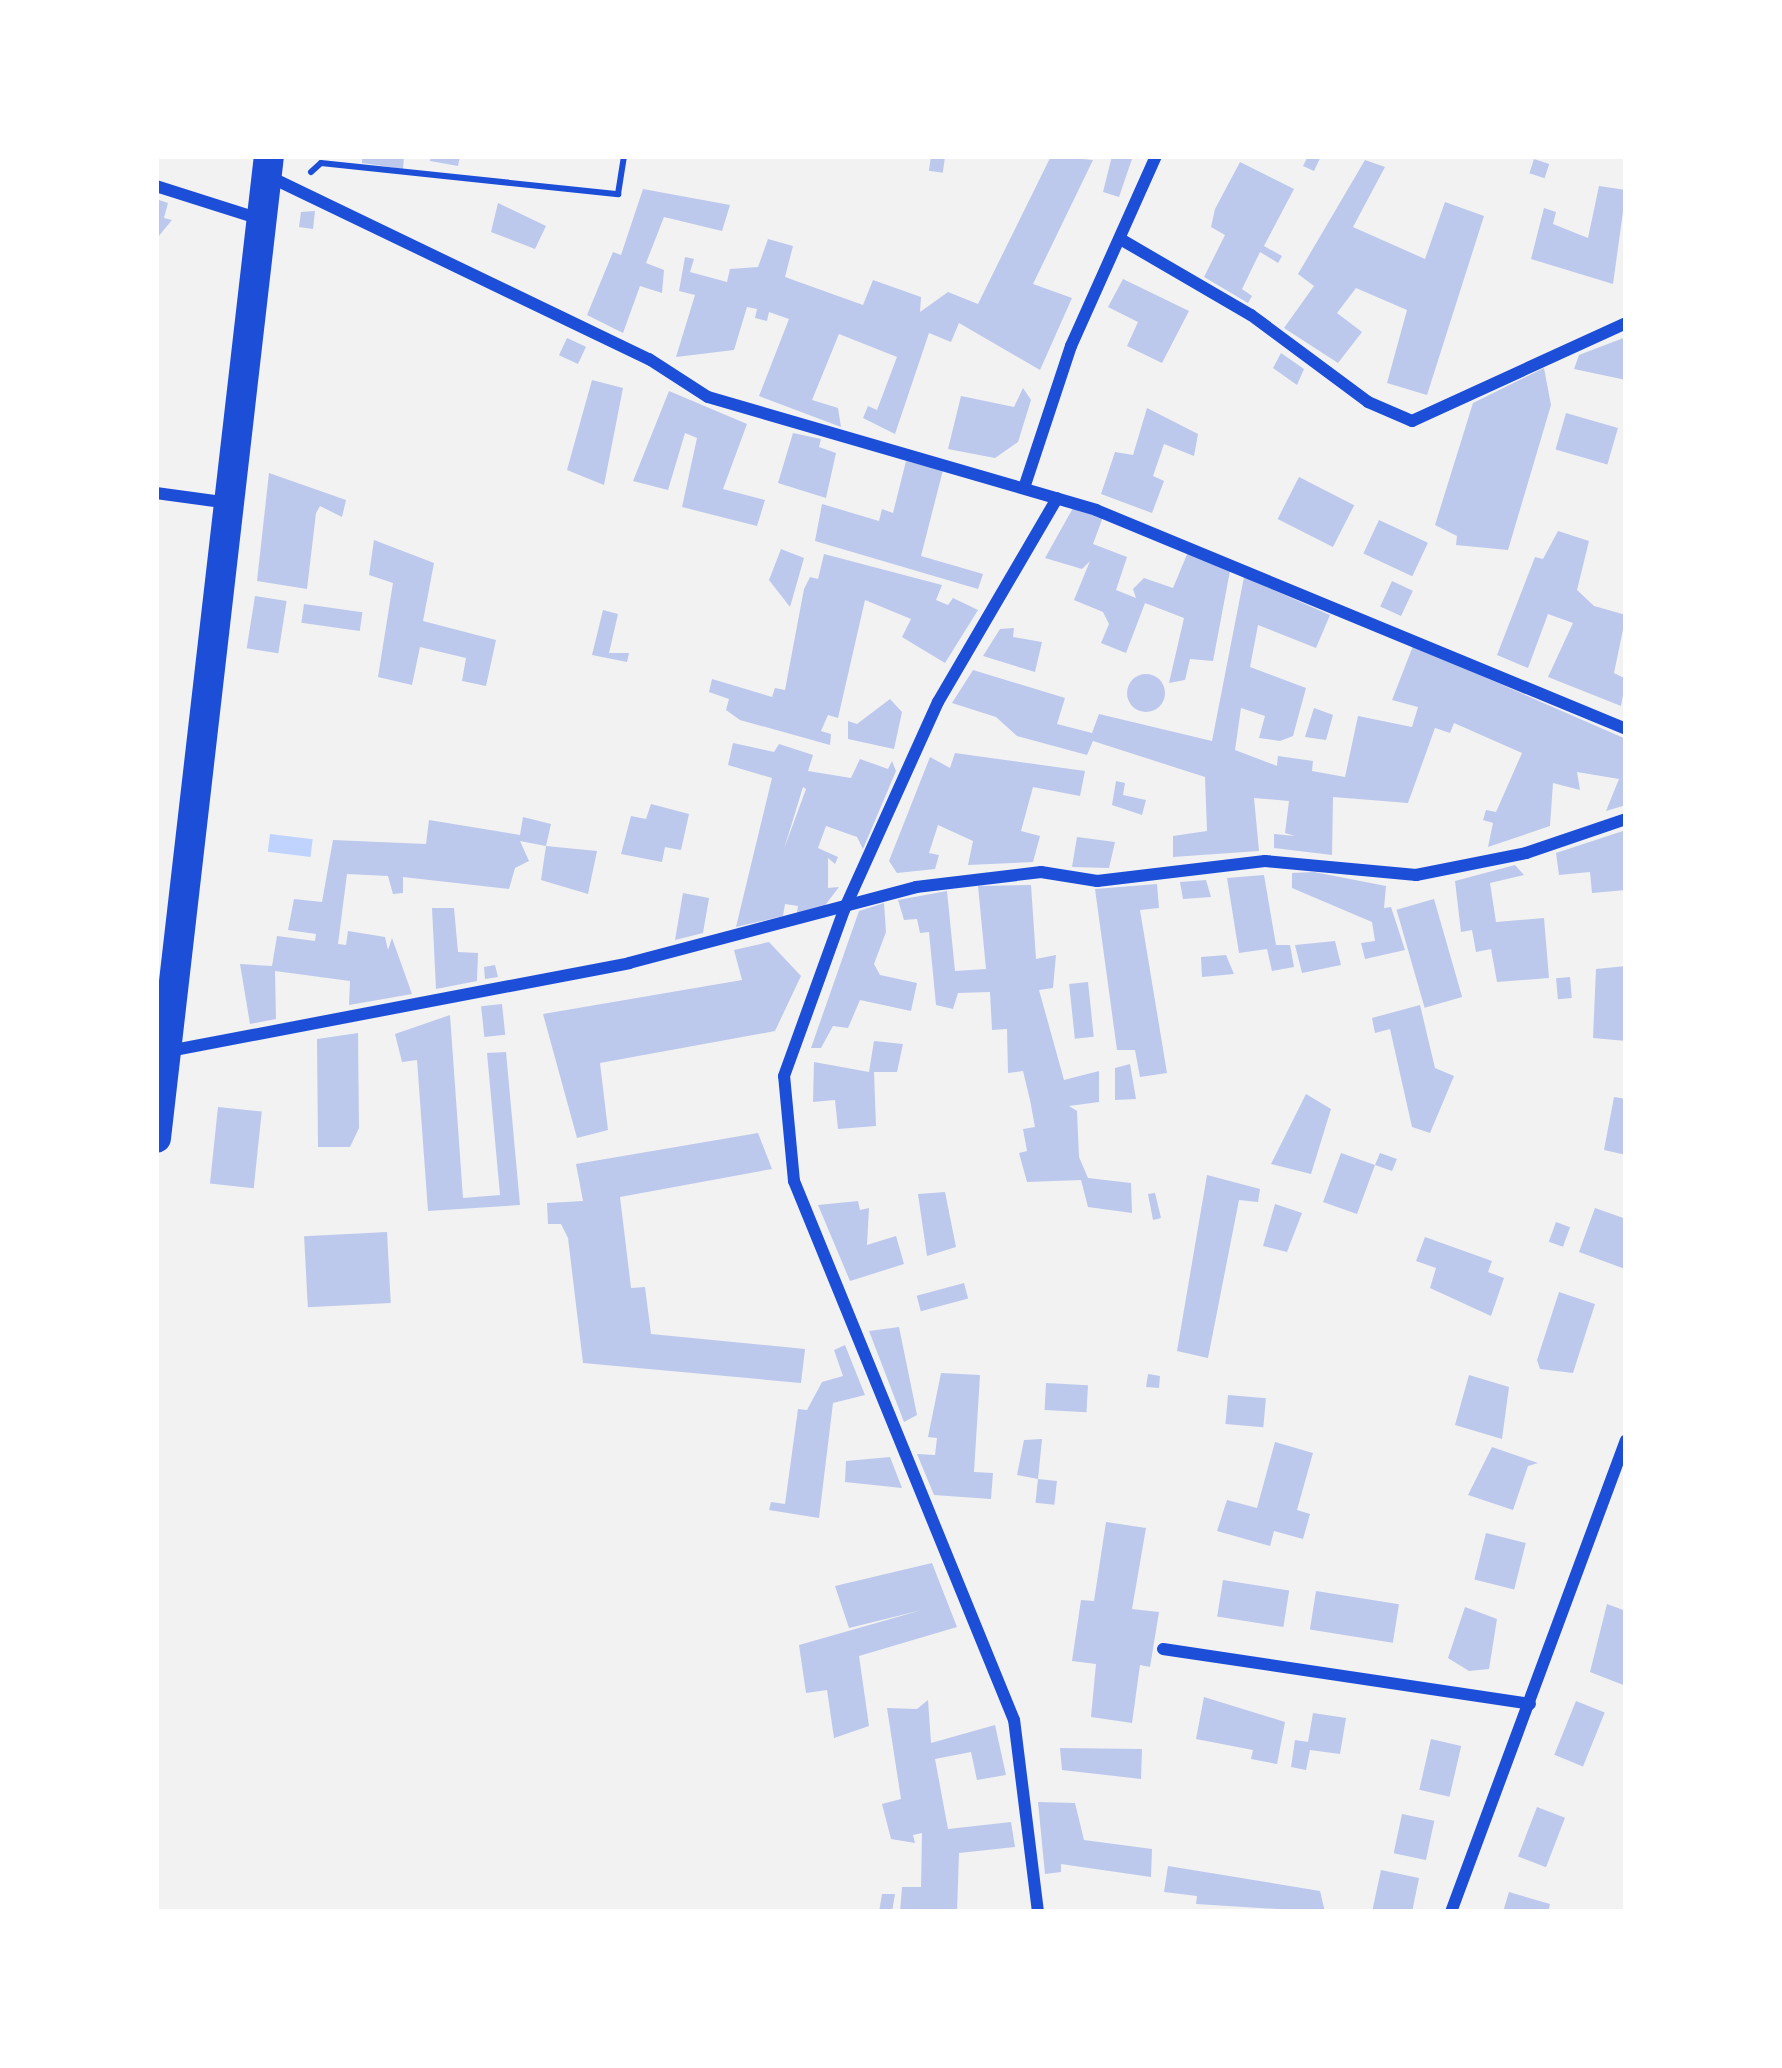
<!DOCTYPE html>
<style>
body{margin:0}
#map{position:relative;width:1782px;height:2068px;overflow:hidden;background:#f2f2f2;font-family:"Source Sans 3",sans-serif}
div>[style]{position:absolute}
.water>*{inset:0;background:#bfd3fe;transform-origin:0 0}
.building>*{inset:0;background:#bdc9ec;transform-origin:0 0}
.round{border-radius:50%}
.path>*{height:6px;margin:-3px;padding:0 3px;transform-origin:3px;border-radius:3px;background:#1d4ed8}
.minor>*{height:12px;margin:-6px;padding:0 6px;transform-origin:6px;border-radius:6px;background:#1d4ed8}
.primary>*{height:30px;margin:-15px;padding:0 15px;transform-origin:15px;border-radius:15px;background:#1d4ed8}
span{translate:-50% -50%;white-space:nowrap;text-align:center;line-height:1.15;-webkit-text-stroke:12px #fff;paint-order:stroke}
.frame{position:absolute;inset:0;border:159px solid #fff;pointer-events:none}
</style>
<div id="map">
<div class="water">
<i style="left:270px;top:834px;width:43px;height:18px;rotate:7deg"></i>
</div>
<div class="building">
<i style="clip-path:polygon(362px 156px,404px 156px,403px 169px,362px 163px)"></i>
<i style="clip-path:polygon(431px 156px,460px 156px,458px 166px,430px 161px)"></i>
<i style="left:931px;top:156px;width:14px;height:15px;rotate:8deg"></i>
<i style="clip-path:polygon(1051px 156px,1093px 160px,1033px 284px,1072px 298px,1040px 370px,959px 323px,951px 342px,929px 333px,895px 434px,863px 418px,868px 406px,877px 410px,897px 357px,839px 334px,812px 400px,838px 408px,841px 427px,759px 396px,789px 319px,769px 312px,767px 321px,755px 318px,757px 309px,747px 307px,734px 350px,676px 357px,695px 295px,679px 291px,685px 257px,694px 259px,690px 272px,727px 282px,730px 269px,758px 267px,768px 239px,793px 246px,785px 277px,863px 305px,873px 280px,921px 297px,920px 312px,948px 292px,978px 304px)"></i>
<i style="clip-path:polygon(1112px 156px,1133px 156px,1119px 197px,1103px 192px)"></i>
<i style="clip-path:polygon(1308px 156px,1321px 156px,1314px 171px,1303px 166px)"></i>
<i style="left:1534px;top:159px;width:16px;height:15px;rotate:18deg"></i>
<i style="clip-path:polygon(1365px 160px,1385px 167px,1353px 227px,1425px 259px,1445px 202px,1484px 216px,1427px 395px,1387px 383px,1407px 310px,1356px 288px,1337px 313px,1362px 332px,1338px 363px,1284px 328px,1314px 286px,1298px 274px)"></i>
<i style="clip-path:polygon(1240px 162px,1294px 189px,1264px 246px,1282px 256px,1278px 263px,1260px 252px,1242px 289px,1252px 296px,1248px 303px,1204px 277px,1225px 235px,1211px 227px,1215px 209px)"></i>
<i style="clip-path:polygon(1599px 186px,1626px 190px,1613px 284px,1531px 259px,1544px 208px,1556px 212px,1553px 224px,1588px 238px)"></i>
<i style="clip-path:polygon(643px 189px,730px 205px,722px 231px,664px 217px,646px 263px,664px 270px,662px 293px,640px 286px,623px 333px,587px 315px,613px 252px,621px 255px)"></i>
<i style="clip-path:polygon(156px 199px,168px 203px,164px 218px,172px 220px,158px 237px)"></i>
<i style="clip-path:polygon(498px 203px,546px 226px,535px 249px,491px 232px)"></i>
<i style="clip-path:polygon(315px 211px,313px 229px,299px 227px,301px 212px)"></i>
<i style="clip-path:polygon(1123px 279px,1189px 311px,1162px 363px,1127px 346px,1138px 322px,1108px 307px)"></i>
<i style="clip-path:polygon(1626px 337px,1626px 380px,1574px 369px,1579px 355px)"></i>
<i style="left:567px;top:338px;width:21px;height:19px;rotate:25deg"></i>
<i style="clip-path:polygon(1281px 353px,1304px 369px,1297px 385px,1273px 368px)"></i>
<i style="clip-path:polygon(1544px 368px,1551px 405px,1508px 550px,1456px 545px,1457px 536px,1435px 525px,1473px 403px)"></i>
<i style="clip-path:polygon(592px 380px,623px 388px,604px 485px,567px 470px)"></i>
<i style="clip-path:polygon(1023px 388px,1031px 400px,1018px 442px,995px 458px,948px 449px,961px 396px,1014px 407px)"></i>
<i style="clip-path:polygon(669px 391px,747px 424px,723px 489px,765px 500px,757px 526px,682px 507px,697px 438px,685px 433px,668px 490px,633px 481px)"></i>
<i style="clip-path:polygon(1147px 408px,1198px 434px,1194px 456px,1164px 444px,1153px 476px,1164px 481px,1152px 513px,1101px 494px,1115px 452px,1133px 455px)"></i>
<i style="left:1566px;top:413px;width:54px;height:38px;rotate:16deg"></i>
<i style="clip-path:polygon(793px 433px,821px 439px,819px 447px,836px 453px,826px 498px,778px 483px)"></i>
<i style="clip-path:polygon(906px 461px,943px 470px,921px 556px,983px 574px,978px 589px,815px 541px,822px 504px,879px 521px,882px 509px,893px 513px)"></i>
<i style="clip-path:polygon(269px 473px,346px 500px,342px 517px,320px 506px,316px 513px,307px 589px,257px 581px)"></i>
<i style="left:1299px;top:477px;width:62px;height:47px;rotate:27deg"></i>
<i style="clip-path:polygon(1073px 508px,1103px 517px,1093px 544px,1127px 557px,1116px 590px,1136px 598px,1133px 589px,1144px 578px,1173px 588px,1188px 552px,1230px 571px,1213px 661px,1190px 659px,1185px 680px,1169px 683px,1184px 618px,1145px 603px,1126px 653px,1101px 643px,1109px 624px,1103px 612px,1074px 600px,1090px 561px,1082px 569px,1045px 558px)"></i>
<i style="left:1379px;top:520px;width:54px;height:37px;rotate:25deg"></i>
<i style="clip-path:polygon(1558px 531px,1589px 541px,1577px 590px,1594px 606px,1626px 615px,1614px 673px,1626px 679px,1621px 706px,1548px 677px,1573px 623px,1548px 614px,1528px 668px,1497px 655px,1535px 557px,1543px 559px)"></i>
<i style="clip-path:polygon(374px 540px,434px 563px,423px 621px,496px 640px,486px 686px,462px 681px,466px 658px,420px 647px,412px 685px,378px 677px,393px 583px,369px 575px)"></i>
<i style="clip-path:polygon(781px 549px,804px 558px,790px 607px,769px 580px)"></i>
<i style="clip-path:polygon(824px 554px,942px 585px,936px 600px,948px 605px,953px 598px,978px 610px,945px 663px,902px 637px,911px 619px,865px 600px,838px 718px,828px 715px,821px 731px,831px 734px,830px 745px,740px 720px,726px 710px,729px 699px,709px 692px,712px 679px,772px 697px,775px 688px,785px 690px,804px 589px,810px 577px,818px 579px)"></i>
<i style="clip-path:polygon(1244px 577px,1330px 615px,1316px 648px,1258px 625px,1250px 667px,1306px 688px,1293px 736px,1280px 741px,1259px 738px,1265px 716px,1241px 708px,1235px 750px,1277px 766px,1278px 756px,1313px 761px,1312px 771px,1345px 777px,1358px 716px,1412px 727px,1418px 707px,1392px 700px,1413px 646px,1626px 739px,1626px 805px,1606px 811px,1619px 779px,1577px 772px,1580px 790px,1553px 783px,1550px 826px,1488px 847px,1493px 823px,1483px 820px,1486px 810px,1496px 812px,1522px 753px,1454px 723px,1450px 733px,1435px 728px,1408px 803px,1333px 797px,1332px 855px,1274px 848px,1274px 834px,1295px 836px,1285px 833px,1289px 801px,1254px 798px,1259px 851px,1173px 857px,1173px 836px,1207px 831px,1205px 777px,1093px 741px,1087px 755px,1017px 736px,996px 717px,952px 703px,973px 670px,1065px 698px,1057px 724px,1092px 733px,1099px 714px,1212px 741px)"></i>
<i style="left:1392px;top:581px;width:23px;height:28px;rotate:25deg"></i>
<i style="left:255px;top:596px;width:32px;height:53px;rotate:9deg"></i>
<i style="left:304px;top:604px;width:59px;height:19px;rotate:8deg"></i>
<i style="clip-path:polygon(603px 610px,618px 614px,609px 653px,629px 653px,627px 662px,592px 655px)"></i>
<i style="clip-path:polygon(1014px 628px,1013px 637px,1042px 642px,1035px 672px,983px 656px,1000px 629px)"></i>
<i class="round" style="left:1127px;top:674px;width:38px;height:38px"></i>
<i style="clip-path:polygon(890px 699px,902px 712px,894px 749px,848px 739px,848px 721px,857px 724px)"></i>
<i style="clip-path:polygon(1314px 708px,1333px 715px,1326px 740px,1305px 737px)"></i>
<i style="clip-path:polygon(evenodd,733px 743px,774px 752px,779px 744px,813px 755px,808px 771px,851px 778px,860px 759px,888px 769px,892px 761px,896px 771px,863px 849px,857px 837px,826px 826px,818px 848px,838px 857px,835px 864px,828px 858px,828px 888px,839px 887px,823px 908px,797px 913px,798px 906px,785px 904px,783px 916px,736px 927px,772px 778px,728px 765px,733px 743px,803px 787px,806px 789px,784px 849px,803px 787px)"></i>
<i style="clip-path:polygon(955px 753px,1085px 771px,1080px 796px,1033px 787px,1021px 831px,1040px 836px,1033px 862px,968px 865px,973px 841px,938px 825px,929px 853px,939px 855px,935px 869px,897px 873px,889px 861px,930px 757px,950px 768px)"></i>
<i style="clip-path:polygon(1116px 781px,1125px 783px,1123px 795px,1146px 800px,1142px 815px,1112px 805px)"></i>
<i style="clip-path:polygon(651px 804px,689px 814px,681px 850px,665px 847px,662px 862px,621px 854px,631px 816px,646px 819px)"></i>
<i style="clip-path:polygon(523px 817px,551px 824px,546px 846px,597px 851px,588px 894px,541px 880px,546px 846px,520px 841px,529px 861px,515px 868px,509px 889px,403px 877px,403px 893px,393px 894px,388px 876px,347px 874px,338px 944px,346px 945px,348px 931px,385px 937px,388px 950px,392px 938px,412px 994px,349px 1005px,350px 981px,275px 971px,276px 1019px,250px 1024px,240px 964px,272px 966px,277px 936px,315px 941px,316px 934px,288px 930px,294px 899px,322px 902px,333px 840px,426px 844px,429px 820px,520px 835px)"></i>
<i style="clip-path:polygon(1626px 830px,1626px 890px,1592px 893px,1590px 872px,1559px 875px,1556px 853px)"></i>
<i style="clip-path:polygon(1077px 837px,1115px 842px,1109px 868px,1072px 867px)"></i>
<i style="clip-path:polygon(1515px 865px,1524px 875px,1490px 883px,1496px 922px,1544px 918px,1549px 978px,1497px 982px,1491px 949px,1476px 952px,1472px 930px,1461px 932px,1455px 881px)"></i>
<i style="clip-path:polygon(1314px 872px,1386px 886px,1384px 908px,1391px 907px,1405px 950px,1365px 959px,1361px 943px,1375px 941px,1372px 922px,1292px 888px,1292px 873px)"></i>
<i style="clip-path:polygon(1264px 875px,1276px 945px,1290px 945px,1294px 967px,1272px 971px,1267px 949px,1239px 953px,1227px 878px)"></i>
<i style="clip-path:polygon(1206px 880px,1211px 897px,1183px 899px,1180px 882px)"></i>
<i style="clip-path:polygon(1157px 884px,1159px 908px,1140px 910px,1167px 1073px,1140px 1077px,1135px 1050px,1117px 1050px,1095px 889px)"></i>
<i style="clip-path:polygon(1031px 885px,1036px 959px,1056px 955px,1053px 988px,1039px 990px,1064px 1080px,1099px 1071px,1099px 1102px,1069px 1106px,1077px 1111px,1079px 1157px,1088px 1178px,1131px 1183px,1132px 1213px,1088px 1207px,1081px 1180px,1027px 1182px,1019px 1153px,1027px 1151px,1023px 1129px,1035px 1127px,1030px 1100px,1023px 1071px,1008px 1073px,1007px 1029px,992px 1030px,990px 992px,958px 993px,953px 1009px,936px 1005px,929px 932px,920px 933px,917px 919px,904px 920px,898px 900px,947px 891px,955px 971px,986px 969px,978px 886px)"></i>
<i style="clip-path:polygon(683px 893px,709px 898px,703px 933px,675px 940px)"></i>
<i style="left:1434px;top:899px;width:102px;height:39px;rotate:74deg"></i>
<i style="clip-path:polygon(884px 903px,886px 932px,874px 964px,880px 975px,917px 983px,911px 1011px,860px 1000px,848px 1028px,833px 1026px,821px 1048px,811px 1048px,859px 911px)"></i>
<i style="clip-path:polygon(432px 908px,454px 908px,458px 952px,478px 953px,477px 981px,436px 989px)"></i>
<i style="clip-path:polygon(1335px 941px,1341px 965px,1302px 973px,1295px 945px)"></i>
<i style="clip-path:polygon(769px 942px,801px 976px,775px 1031px,600px 1063px,608px 1130px,577px 1138px,543px 1014px,742px 980px,734px 950px)"></i>
<i style="clip-path:polygon(1226px 955px,1234px 974px,1202px 977px,1201px 957px)"></i>
<i style="clip-path:polygon(495px 965px,498px 977px,485px 979px,484px 967px)"></i>
<i style="clip-path:polygon(1626px 966px,1626px 1041px,1593px 1038px,1596px 969px)"></i>
<i style="left:1570px;top:977px;width:21px;height:14px;rotate:85deg"></i>
<i style="left:1088px;top:982px;width:55px;height:19px;rotate:84deg"></i>
<i style="left:502px;top:1004px;width:31px;height:21px;rotate:84deg"></i>
<i style="clip-path:polygon(1420px 1005px,1435px 1068px,1454px 1076px,1430px 1133px,1412px 1127px,1390px 1029px,1375px 1033px,1372px 1018px)"></i>
<i style="clip-path:polygon(450px 1015px,463px 1198px,500px 1195px,487px 1053px,506px 1052px,520px 1205px,428px 1211px,417px 1060px,402px 1062px,395px 1034px)"></i>
<i style="clip-path:polygon(358px 1033px,359px 1128px,350px 1147px,318px 1147px,317px 1039px)"></i>
<i style="clip-path:polygon(874px 1041px,903px 1044px,897px 1072px,874px 1072px,876px 1126px,838px 1129px,835px 1100px,813px 1102px,814px 1062px,869px 1072px)"></i>
<i style="clip-path:polygon(1130px 1064px,1136px 1099px,1115px 1100px,1115px 1068px)"></i>
<i style="clip-path:polygon(1306px 1094px,1331px 1109px,1311px 1174px,1271px 1164px)"></i>
<i style="clip-path:polygon(1614px 1097px,1626px 1099px,1626px 1155px,1604px 1150px)"></i>
<i style="left:218px;top:1107px;width:44px;height:77px;rotate:6deg"></i>
<i style="clip-path:polygon(758px 1133px,772px 1169px,620px 1197px,631px 1288px,645px 1287px,651px 1334px,805px 1349px,801px 1383px,583px 1363px,568px 1238px,561px 1224px,548px 1224px,547px 1203px,583px 1201px,576px 1164px)"></i>
<i style="clip-path:polygon(1341px 1153px,1375px 1165px,1380px 1153px,1397px 1159px,1392px 1171px,1375px 1165px,1357px 1214px,1323px 1202px)"></i>
<i style="clip-path:polygon(1207px 1175px,1260px 1189px,1258px 1202px,1239px 1200px,1208px 1358px,1177px 1351px)"></i>
<i style="clip-path:polygon(945px 1192px,956px 1247px,927px 1256px,918px 1194px)"></i>
<i style="clip-path:polygon(1155px 1193px,1161px 1218px,1153px 1220px,1148px 1194px)"></i>
<i style="clip-path:polygon(858px 1201px,860px 1210px,869px 1208px,867px 1245px,896px 1236px,904px 1264px,850px 1281px,818px 1205px)"></i>
<i style="clip-path:polygon(1275px 1204px,1302px 1213px,1287px 1252px,1263px 1246px)"></i>
<i style="clip-path:polygon(1595px 1208px,1626px 1219px,1625px 1269px,1579px 1252px)"></i>
<i style="left:1556px;top:1222px;width:15px;height:21px;rotate:20deg"></i>
<i style="left:387px;top:1232px;width:71px;height:83px;rotate:87deg"></i>
<i style="clip-path:polygon(1425px 1237px,1492px 1261px,1488px 1272px,1504px 1278px,1491px 1316px,1430px 1288px,1436px 1268px,1416px 1261px)"></i>
<i style="left:964px;top:1283px;width:16px;height:49px;rotate:75deg"></i>
<i style="clip-path:polygon(1559px 1292px,1595px 1304px,1573px 1373px,1540px 1369px,1537px 1360px)"></i>
<i style="clip-path:polygon(899px 1327px,917px 1415px,904px 1422px,869px 1331px)"></i>
<i style="clip-path:polygon(845px 1345px,865px 1395px,833px 1403px,819px 1518px,769px 1510px,771px 1502px,785px 1504px,798px 1409px,807px 1410px,822px 1382px,843px 1376px,834px 1350px)"></i>
<i style="clip-path:polygon(941px 1373px,980px 1375px,974px 1472px,993px 1473px,991px 1499px,934px 1495px,917px 1454px,935px 1455px,937px 1438px,928px 1437px)"></i>
<i style="clip-path:polygon(1148px 1374px,1160px 1376px,1159px 1388px,1146px 1387px)"></i>
<i style="clip-path:polygon(1469px 1375px,1509px 1387px,1502px 1439px,1455px 1425px)"></i>
<i style="left:1046px;top:1383px;width:42px;height:27px;rotate:3deg"></i>
<i style="left:1228px;top:1395px;width:38px;height:29px;rotate:5deg"></i>
<i style="clip-path:polygon(1042px 1439px,1038px 1479px,1017px 1475px,1024px 1440px)"></i>
<i style="clip-path:polygon(1275px 1442px,1313px 1453px,1297px 1510px,1310px 1514px,1303px 1539px,1274px 1531px,1270px 1546px,1217px 1531px,1227px 1500px,1257px 1508px)"></i>
<i style="clip-path:polygon(1492px 1447px,1538px 1463px,1528px 1466px,1513px 1510px,1468px 1495px)"></i>
<i style="clip-path:polygon(890px 1457px,902px 1488px,845px 1482px,846px 1461px)"></i>
<i style="left:1038px;top:1479px;width:19px;height:24px;rotate:6deg"></i>
<i style="clip-path:polygon(1106px 1522px,1146px 1528px,1132px 1609px,1159px 1612px,1150px 1667px,1140px 1665px,1132px 1723px,1091px 1717px,1096px 1664px,1072px 1661px,1081px 1600px,1094px 1601px)"></i>
<i style="left:1486px;top:1533px;width:41px;height:48px;rotate:14deg"></i>
<i style="clip-path:polygon(932px 1563px,957px 1627px,859px 1656px,869px 1726px,834px 1738px,827px 1690px,806px 1693px,799px 1645px,922px 1610px,849px 1628px,835px 1586px)"></i>
<i style="left:1223px;top:1580px;width:67px;height:37px;rotate:9deg"></i>
<i style="left:1316px;top:1591px;width:84px;height:39px;rotate:9deg"></i>
<i style="clip-path:polygon(1607px 1604px,1626px 1611px,1626px 1686px,1590px 1672px)"></i>
<i style="clip-path:polygon(1465px 1607px,1497px 1619px,1489px 1669px,1469px 1671px,1448px 1658px)"></i>
<i style="clip-path:polygon(1204px 1697px,1285px 1722px,1277px 1764px,1251px 1759px,1253px 1750px,1196px 1739px)"></i>
<i style="clip-path:polygon(928px 1700px,931px 1743px,995px 1725px,1006px 1775px,977px 1780px,971px 1752px,935px 1759px,948px 1829px,1011px 1822px,1015px 1847px,959px 1853px,957px 1912px,900px 1912px,902px 1887px,921px 1887px,922px 1833px,913px 1835px,915px 1843px,891px 1839px,882px 1804px,901px 1799px,887px 1708px,917px 1709px)"></i>
<i style="left:1576px;top:1701px;width:31px;height:58px;rotate:22deg"></i>
<i style="clip-path:polygon(1313px 1713px,1346px 1718px,1340px 1754px,1310px 1750px,1306px 1770px,1291px 1767px,1295px 1740px,1308px 1742px)"></i>
<i style="left:1431px;top:1739px;width:31px;height:52px;rotate:13deg"></i>
<i style="clip-path:polygon(1060px 1748px,1142px 1749px,1141px 1779px,1062px 1770px)"></i>
<i style="clip-path:polygon(1038px 1802px,1075px 1803px,1084px 1840px,1152px 1849px,1151px 1877px,1061px 1864px,1061px 1872px,1045px 1874px)"></i>
<i style="left:1537px;top:1807px;width:30px;height:53px;rotate:21deg"></i>
<i style="left:1402px;top:1814px;width:33px;height:40px;rotate:12deg"></i>
<i style="clip-path:polygon(1168px 1866px,1320px 1891px,1325px 1912px,1196px 1904px,1197px 1896px,1164px 1892px)"></i>
<i style="clip-path:polygon(1381px 1870px,1419px 1878px,1412px 1912px,1372px 1912px)"></i>
<i style="clip-path:polygon(1509px 1892px,1550px 1904px,1548px 1912px,1503px 1912px)"></i>
<i style="clip-path:polygon(882px 1894px,895px 1894px,892px 1912px,879px 1912px)"></i>
</div>
<div class="path">
<i style="left:311px;top:172px;width:13px;rotate:-42deg"></i>
<i style="left:321px;top:163px;width:299px;rotate:6deg"></i>
<i style="left:618px;top:194px;width:38px;rotate:-81deg"></i>
</div>
<div class="minor">
<i style="left:268px;top:176px;width:423px;rotate:25.7deg"></i>
<i style="left:649px;top:359px;width:70px;rotate:32.8deg"></i>
<i style="left:708px;top:397px;width:404px;rotate:16.2deg"></i>
<i style="left:1096px;top:510px;width:573px;rotate:22.45deg"></i>
<i style="left:156px;top:186px;width:112px;rotate:17.6deg"></i>
<i style="left:1122px;top:240px;width:149px;rotate:30.2deg"></i>
<i style="left:1251px;top:315px;width:146px;rotate:36.6deg"></i>
<i style="left:1368px;top:402px;width:48px;rotate:23.4deg"></i>
<i style="left:1412px;top:421px;width:235px;rotate:-24.6deg"></i>
<i style="left:1024px;top:488px;width:150px;rotate:-71.7deg"></i>
<i style="left:1071px;top:346px;width:208px;rotate:-65.9deg"></i>
<i style="left:156px;top:493px;width:74px;rotate:7.8deg"></i>
<i style="left:169px;top:1051px;width:468px;rotate:-10.8deg"></i>
<i style="left:629px;top:963px;width:297px;rotate:-14.8deg"></i>
<i style="left:916px;top:887px;width:126px;rotate:-6.8deg"></i>
<i style="left:1041px;top:872px;width:57px;rotate:9.1deg"></i>
<i style="left:1097px;top:881px;width:169px;rotate:-6.8deg"></i>
<i style="left:1265px;top:861px;width:152px;rotate:5.3deg"></i>
<i style="left:1416px;top:875px;width:112px;rotate:-11.3deg"></i>
<i style="left:1526px;top:853px;width:106px;rotate:-18.8deg"></i>
<i style="left:1163px;top:1649px;width:371px;rotate:8.5deg"></i>
<i style="left:1038px;top:1912px;width:193px;rotate:-97.1deg"></i>
<i style="left:1014px;top:1720px;width:582px;rotate:-112.2deg"></i>
<i style="left:794px;top:1181px;width:105px;rotate:-95.4deg"></i>
<i style="left:784px;top:1076px;width:177px;rotate:-70.1deg"></i>
<i style="left:844px;top:910px;width:228px;rotate:-65.7deg"></i>
<i style="left:938px;top:702px;width:236px;rotate:-59.7deg"></i>
<i style="left:1451px;top:1912px;width:503px;rotate:-69.66deg"></i>
</div>
<div class="primary">
<i style="left:156px;top:1138px;width:988px;rotate:-83.44deg"></i>
</div>
<div class="frame"></div>
</div>
